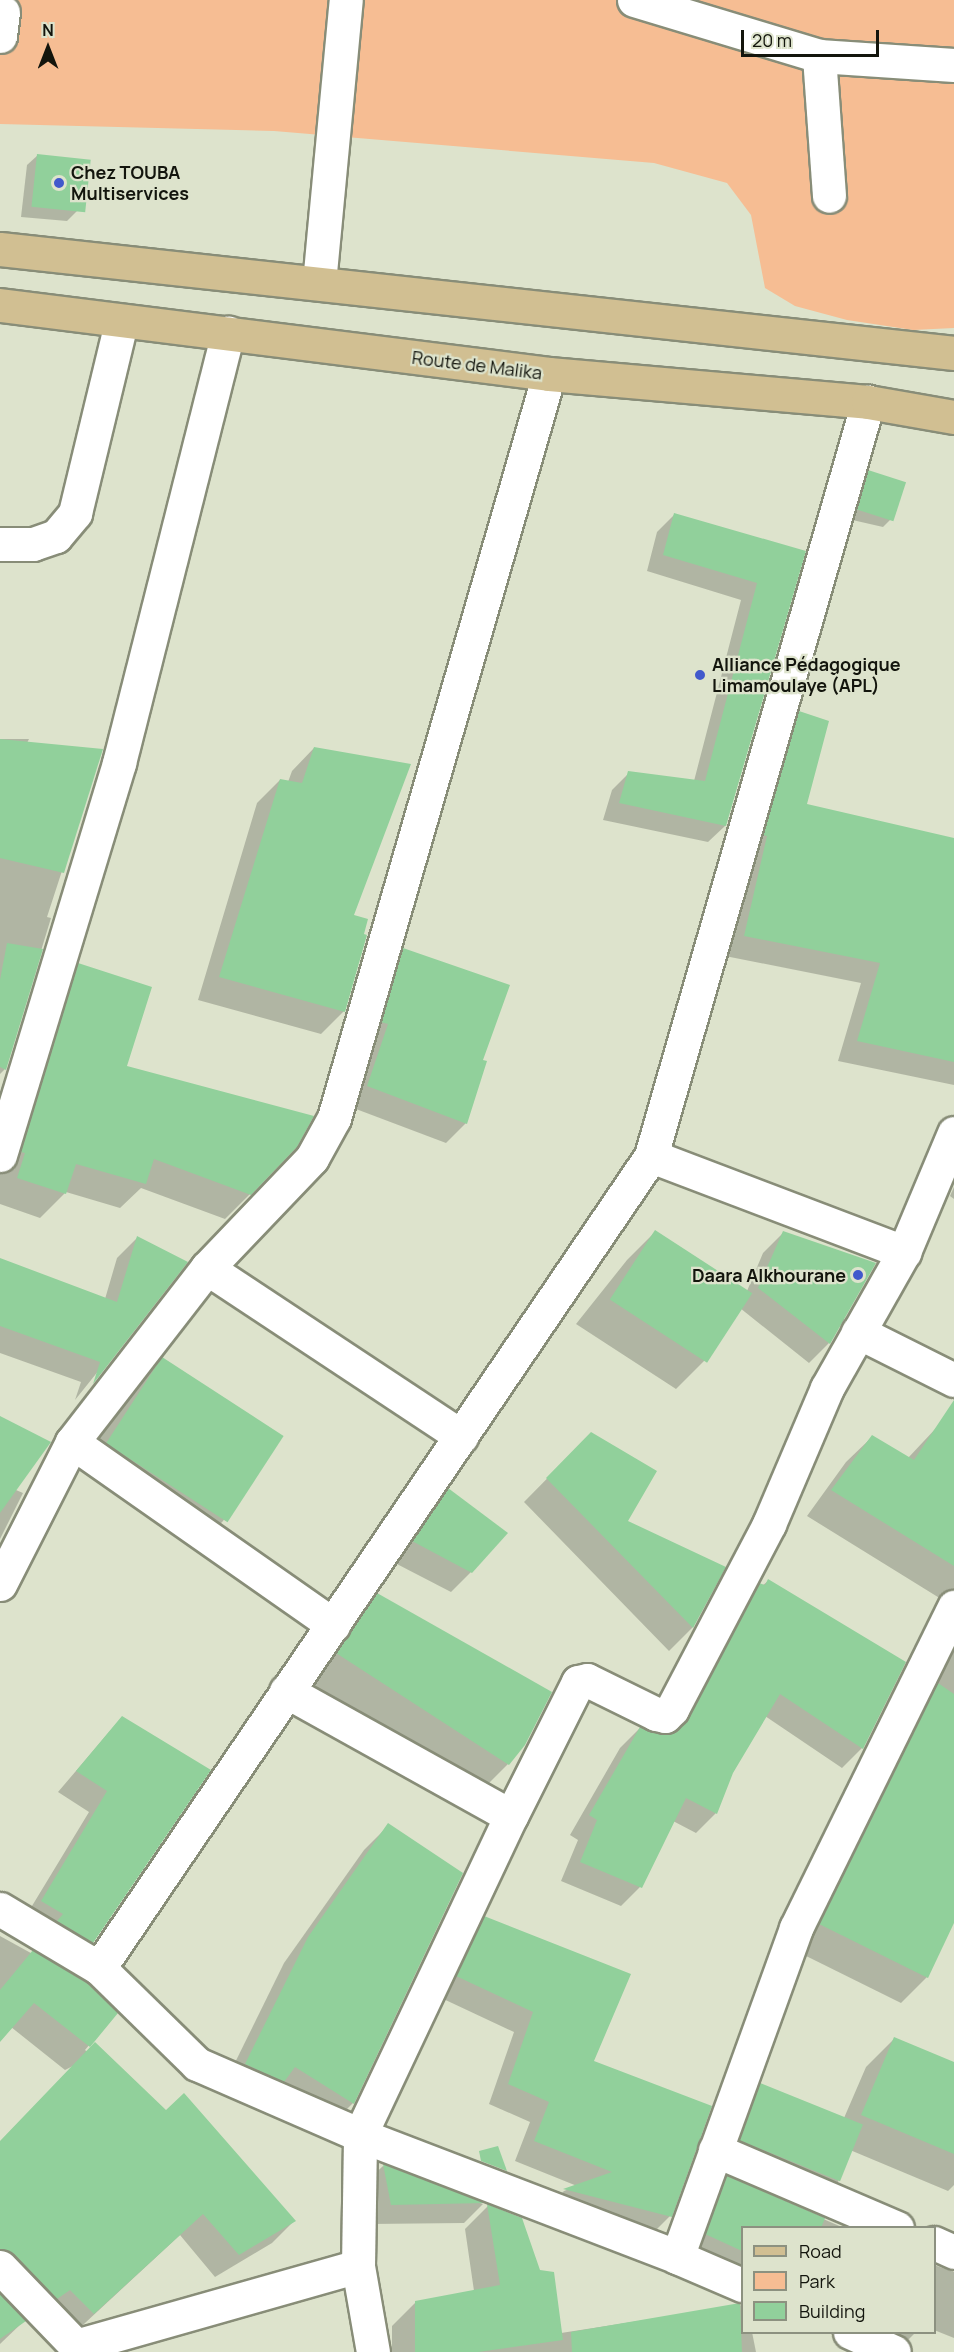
<!DOCTYPE html>
<meta charset="utf-8">
<style>
body{margin:0}
#map{position:relative;width:954px;height:2352px;overflow:hidden;background:#dde3cc;font-family:Manrope,sans-serif}
div>[style]{position:absolute}
.green>*{inset:0;background:#f6bd93}
.shadow>*{inset:0;background:#0003}
.building>*{inset:0;background:#91d09b;transform-origin:0 0}
.roads{filter:drop-shadow(2px 0 #888d78) drop-shadow(-2px 0 #888d78) drop-shadow(0 2px #888d78) drop-shadow(0 -2px #888d78)}
.minor>*{height:33px;margin:-16.5px;padding:0 16.5px;transform-origin:16.5px;border-radius:16.5px;background:#fff}
.major>*{height:33px;margin:-16.5px;padding:0 16.5px;transform-origin:16.5px;border-radius:16.5px;background:#d1bf92}
.dots>*{width:16px;height:16px;translate:-50% -50%;box-sizing:border-box;border:3px solid #dde3cc;border-radius:50%}
span{translate:-50% -50%;white-space:nowrap;text-align:center;line-height:1.15;-webkit-text-stroke:4.5px #dde3cc;paint-order:stroke}
.poi-label{font-size:18px;color:#13150d;font-weight:700}
.left{translate:0 -50%;text-align:left}
.right{translate:-100% -50%;text-align:right}
.street-label{font-size:18px;color:#13150d}
.legend{position:absolute;left:741px;top:2226px;width:195px;height:108px;box-sizing:border-box;background:#dde3cc;border:2px solid #8c9180;margin:0;padding:8px 10px;list-style:none;font-size:18px;color:#13150d}
.legend li{display:flex;align-items:center;gap:12px;height:30px}
.legend b{width:30px;border:2px solid #8c9180}
.north{position:absolute;left:18px;top:18px;width:60px;height:60px;-webkit-text-stroke:4px #dde3cc;paint-order:stroke;rotate:0deg;font-size:16px;font-weight:700;line-height:24px;text-align:center;color:#13150d}
.north::after{content:'';display:block;margin:auto;width:21px;height:27px;background:#13150d;clip-path:polygon(50% 0,100% 100%,50% 72%,0 100%)}
.scale{position:absolute;left:741px;top:30px;width:138px;height:27px;box-sizing:border-box;border:3px solid #13150d;border-top:0;padding-left:8px;font-size:18px;line-height:21px;white-space:nowrap;color:#13150d;-webkit-text-stroke:4px #dde3cc;paint-order:stroke}
</style>
<div id="map">
<div class="green">
<i style="clip-path:polygon(0 0,954px 0,954px 328px,913px 330px,847px 320px,795px 306px,765px 288px,751px 215px,727px 183px,654px 163px,274px 131px,0 124px)"></i>
</div>
<div class="shadow">
<i style="clip-path:polygon(38px 155px,77px 211px,67px 221px,21px 217px,27px 165px)"></i>
<i style="clip-path:polygon(868px 471px,893px 517px,883px 527px,848px 519px,858px 481px)"></i>
<i style="clip-path:polygon(674px 515px,804px 552px,725px 826px,708px 842px,603px 820px,612px 790px,629px 773px,694px 781px,741px 600px,647px 571px,657px 532px)"></i>
<i style="clip-path:polygon(799px 713px,805px 805px,954px 840px,954px 1085px,838px 1061px,861px 983px,725px 956px,779px 733px)"></i>
<i style="clip-path:polygon(0 739px,29px 739px,27px 743px,101px 751px,47px 917px,51px 918px,5px 1069px,0 1074px)"></i>
<i style="clip-path:polygon(314px 748px,352px 916px,344px 1011px,321px 1034px,198px 1000px,257px 803px,280px 780px,288px 782px,292px 771px)"></i>
<i style="clip-path:polygon(403px 949px,481px 1060px,466px 1123px,446px 1143px,348px 1106px,383px 969px)"></i>
<i style="clip-path:polygon(78px 965px,125px 1068px,250px 1194px,225px 1219px,141px 1188px,120px 1208px,66px 1192px,40px 1218px,0 1204px,0 1166px,54px 990px)"></i>
<i style="clip-path:polygon(954px 1187px,954px 1199px,950px 1196px)"></i>
<i style="clip-path:polygon(655px 1232px,747px 1291px,763px 1253px,783px 1233px,829px 1343px,809px 1363px,740px 1308px,704px 1361px,676px 1389px,576px 1324px,627px 1260px)"></i>
<i style="clip-path:polygon(137px 1238px,185px 1263px,75px 1400px,81px 1382px,0 1353px,0 1260px,105px 1299px,117px 1258px)"></i>
<i style="clip-path:polygon(162px 1359px,281px 1437px,223px 1521px,204px 1541px,80px 1458px)"></i>
<i style="clip-path:polygon(0 1416px,16px 1490px,23px 1493px,0 1539px)"></i>
<i style="clip-path:polygon(938px 1426px,954px 1435px,954px 1607px,807px 1516px,846px 1462px,872px 1437px,908px 1458px)"></i>
<i style="clip-path:polygon(591px 1434px,626px 1521px,723px 1567px,692px 1628px,669px 1651px,524px 1502px)"></i>
<i style="clip-path:polygon(448px 1490px,471px 1572px,451px 1592px,393px 1562px,429px 1509px)"></i>
<i style="clip-path:polygon(768px 1581px,904px 1663px,862px 1748px,842px 1768px,765px 1716px,732px 1773px,716px 1813px,696px 1833px,673px 1821px,640px 1887px,621px 1906px,561px 1881px,578px 1840px,570px 1835px,620px 1748px,640px 1728px,670px 1736px,740px 1604px)"></i>
<i style="clip-path:polygon(377px 1594px,508px 1764px,480px 1792px,309px 1682px,349px 1623px)"></i>
<i style="clip-path:polygon(954px 1618px,954px 1919px,927px 1977px,901px 2003px,794px 1950px)"></i>
<i style="clip-path:polygon(122px 1717px,92px 1942px,72px 1962px,18px 1929px,89px 1812px,58px 1792px)"></i>
<i style="clip-path:polygon(389px 1825px,461px 1874px,353px 2103px,328px 2128px,222px 2089px,284px 1963px,364px 1850px)"></i>
<i style="clip-path:polygon(485px 1918px,592px 2062px,670px 2216px,650px 2236px,545px 2209px,564px 2191px,577px 2186px,515px 2161px,530px 2122px,489px 2104px,514px 2032px,437px 1996px,465px 1938px)"></i>
<i style="clip-path:polygon(0 1936px,87px 1984px,116px 2013px,85px 2050px,294px 2221px,272px 2243px,215px 2277px,180px 2235px,71px 2336px,0 2286px,0 2142px,73px 2066px,65px 2070px,11px 2027px,0 2040px)"></i>
<i style="clip-path:polygon(894px 2039px,954px 2064px,954px 2185px,948px 2191px,850px 2150px,838px 2182px,818px 2202px,720px 2160px,740px 2105px,760px 2085px,844px 2118px,866px 2067px)"></i>
<i style="clip-path:polygon(383px 2166px,483px 2204px,464px 2223px,371px 2224px,363px 2185px)"></i>
<i style="clip-path:polygon(727px 2177px,844px 2228px,742px 2228px,742px 2283px,685px 2257px,707px 2197px)"></i>
<i style="clip-path:polygon(488px 2206px,561px 2333px,742px 2305px,742px 2332px,752px 2332px,756px 2352px,392px 2352px,392px 2326px,416px 2302px,474px 2291px,465px 2229px)"></i>
<i style="clip-path:polygon(934px 2265px,954px 2272px,954px 2338px,934px 2330px)"></i>
<i style="clip-path:polygon(0 2294px,24px 2321px,0 2344px)"></i>
<i style="clip-path:polygon(852px 2332px,916px 2332px,896px 2352px)"></i>
</div>
<div class="building">
<i style="left:37px;top:154px;width:54px;height:53px;rotate:6deg"></i>
<i style="left:868px;top:470px;width:40px;height:41px;rotate:18deg"></i>
<i style="clip-path:polygon(674px 513px,806px 551px,726px 826px,619px 803px,628px 771px,705px 781px,757px 583px,663px 555px)"></i>
<i style="clip-path:polygon(799px 711px,829px 721px,807px 804px,954px 838px,954px 1062px,857px 1041px,880px 963px,744px 936px,767px 836px,763px 835px)"></i>
<i style="clip-path:polygon(0 739px,103px 749px,64px 873px,0 858px)"></i>
<i style="clip-path:polygon(314px 747px,411px 764px,354px 915px,368px 919px,364px 934px,367px 935px,345px 1012px,219px 977px,280px 779px,302px 783px)"></i>
<i style="clip-path:polygon(7px 943px,43px 949px,6px 1070px,0 1067px,0 980px)"></i>
<i style="clip-path:polygon(403px 948px,510px 985px,483px 1060px,487px 1061px,467px 1124px,367px 1086px,388px 1024px,381px 1022px)"></i>
<i style="clip-path:polygon(78px 963px,152px 987px,127px 1066px,314px 1116px,297px 1147px,251px 1195px,154px 1159px,146px 1184px,76px 1164px,66px 1194px,17px 1178px,25px 1153px,21px 1152px)"></i>
<i style="left:655px;top:1230px;width:116px;height:83px;rotate:33deg"></i>
<i style="clip-path:polygon(783px 1231px,876px 1263px,830px 1344px,758px 1288px)"></i>
<i style="clip-path:polygon(137px 1236px,188px 1262px,93px 1384px,100px 1362px,0 1326px,0 1258px,117px 1302px)"></i>
<i style="left:162px;top:1357px;width:145px;height:103px;rotate:33deg"></i>
<i style="clip-path:polygon(954px 1400px,954px 1566px,831px 1490px,872px 1435px,914px 1460px)"></i>
<i style="clip-path:polygon(0 1416px,51px 1442px,0 1513px)"></i>
<i style="clip-path:polygon(591px 1432px,657px 1471px,628px 1521px,726px 1567px,693px 1628px,546px 1478px)"></i>
<i style="clip-path:polygon(448px 1488px,508px 1533px,472px 1573px,412px 1541px)"></i>
<i style="clip-path:polygon(768px 1579px,906px 1662px,863px 1749px,780px 1694px,733px 1773px,717px 1814px,686px 1798px,642px 1888px,580px 1862px,597px 1820px,589px 1815px,640px 1727px,670px 1734px,685px 1722px,759px 1583px,765px 1585px)"></i>
<i style="clip-path:polygon(377px 1593px,552px 1692px,525px 1745px,509px 1765px,336px 1653px)"></i>
<i style="clip-path:polygon(938px 1683px,954px 1694px,954px 1923px,928px 1978px,819px 1924px)"></i>
<i style="clip-path:polygon(122px 1716px,211px 1770px,93px 1943px,57px 1921px,63px 1914px,41px 1901px,107px 1791px,76px 1771px)"></i>
<i style="clip-path:polygon(388px 1823px,463px 1873px,354px 2104px,295px 2067px,284px 2082px,245px 2064px,308px 1937px)"></i>
<i style="clip-path:polygon(484px 1916px,631px 1974px,594px 2061px,712px 2106px,672px 2217px,563px 2189px,612px 2172px,534px 2141px,549px 2102px,508px 2084px,533px 2012px,456px 1976px)"></i>
<i style="clip-path:polygon(33px 1950px,87px 1983px,118px 2013px,90px 2047px,34px 2003px,0 2042px,0 1990px)"></i>
<i style="clip-path:polygon(894px 2037px,954px 2062px,954px 2154px,861px 2115px)"></i>
<i style="clip-path:polygon(95px 2042px,166px 2110px,184px 2093px,296px 2221px,239px 2255px,203px 2214px,94px 2314px,70px 2290px,57px 2299px,14px 2254px,0 2249px,0 2141px)"></i>
<i style="left:760px;top:2083px;width:111px;height:61px;rotate:22deg"></i>
<i style="clip-path:polygon(498px 2146px,507px 2171px,481px 2161px,479px 2151px)"></i>
<i style="clip-path:polygon(383px 2164px,485px 2203px,391px 2205px)"></i>
<i style="clip-path:polygon(726px 2175px,825px 2218px,821px 2228px,742px 2228px,742px 2251px,705px 2234px)"></i>
<i style="clip-path:polygon(487px 2204px,522px 2218px,540px 2270px,554px 2272px,563px 2340px,478px 2352px,415px 2352px,415px 2301px,500px 2285px)"></i>
<i style="clip-path:polygon(0 2294px,26px 2321px,0 2339px)"></i>
<i style="clip-path:polygon(740px 2303px,742px 2352px,572px 2352px,571px 2332px)"></i>
</div>
<div class="roads">
<div class="minor">
<i style="left:634px;top:0;width:193px;rotate:16.8deg"></i>
<i style="left:819px;top:56px;width:135px;rotate:3.8deg"></i>
<i style="left:0;top:36px;width:24px;rotate:-83deg"></i>
<i style="left:819px;top:56px;width:140px;rotate:85.9deg"></i>
<i style="left:319px;top:283px;width:284px;rotate:-84.6deg"></i>
<i style="left:0;top:544px;width:33px"></i>
<i style="left:33px;top:544px;width:24px;rotate:-19deg"></i>
<i style="left:56px;top:536px;width:30px;rotate:-50deg"></i>
<i style="left:75px;top:513px;width:195px;rotate:-76.4deg"></i>
<i style="left:0;top:1155px;width:410px;rotate:-73.1deg"></i>
<i style="left:119px;top:763px;width:444px;rotate:-75.8deg"></i>
<i style="left:651px;top:1156px;width:271px;rotate:20.8deg"></i>
<i style="left:207px;top:1268px;width:305px;rotate:33.5deg"></i>
<i style="left:858px;top:1332px;width:107px;rotate:26.6deg"></i>
<i style="left:72px;top:1442px;width:319px;rotate:35deg"></i>
<i style="left:0;top:1584px;width:159px;rotate:-63.1deg"></i>
<i style="left:72px;top:1442px;width:220px;rotate:-52.2deg"></i>
<i style="left:207px;top:1268px;width:152px;rotate:-46.3deg"></i>
<i style="left:312px;top:1158px;width:46px;rotate:-61.2deg"></i>
<i style="left:334px;top:1118px;width:774px;rotate:-73.88deg"></i>
<i style="left:286px;top:1691px;width:257px;rotate:29.1deg"></i>
<i style="left:0;top:1909px;width:115px;rotate:30.8deg"></i>
<i style="left:99px;top:1968px;width:137px;rotate:44.4deg"></i>
<i style="left:197px;top:2064px;width:178px;rotate:23.5deg"></i>
<i style="left:360px;top:2135px;width:340px;rotate:21deg"></i>
<i style="left:677px;top:2257px;width:350px;rotate:-70.1deg"></i>
<i style="left:796px;top:1928px;width:358px;rotate:-63.8deg"></i>
<i style="left:99px;top:1968px;width:982px;rotate:-55.79deg"></i>
<i style="left:651px;top:1156px;width:785px;rotate:-73.94deg"></i>
<i style="left:715px;top:2150px;width:198px;rotate:23.2deg"></i>
<i style="left:934px;top:2243px;width:22px;rotate:24deg"></i>
<i style="left:677px;top:2257px;width:71px;rotate:23.3deg"></i>
<i style="left:0;top:2267px;width:110px;rotate:46.1deg"></i>
<i style="left:76px;top:2346px;width:293px;rotate:-15.8deg"></i>
<i style="left:850px;top:2332px;width:48px;rotate:24.4deg"></i>
<i style="left:373px;top:2352px;width:87px;rotate:-99.9deg"></i>
<i style="left:358px;top:2266px;width:131px;rotate:-89.1deg"></i>
<i style="left:360px;top:2135px;width:353px;rotate:-64.7deg"></i>
<i style="left:511px;top:1816px;width:150px;rotate:-63.4deg"></i>
<i style="left:578px;top:1682px;width:9px;rotate:-13deg"></i>
<i style="left:587px;top:1680px;width:77px;rotate:26.2deg"></i>
<i style="left:656px;top:1714px;width:9px;rotate:13deg"></i>
<i style="left:665px;top:1716px;width:10px;rotate:-45deg"></i>
<i style="left:672px;top:1709px;width:209px;rotate:-62.3deg"></i>
<i style="left:769px;top:1524px;width:148px;rotate:-66.9deg"></i>
<i style="left:827px;top:1388px;width:156px;rotate:-60.5deg"></i>
<i style="left:904px;top:1252px;width:129px;rotate:-67.2deg"></i>
</div>
<div class="major">
<i style="left:0;top:249px;width:960px;rotate:6.22deg"></i>
<i style="left:0;top:305px;width:553px;rotate:7.16deg"></i>
<i style="left:549px;top:374px;width:320px;rotate:5deg"></i>
<i style="left:868px;top:402px;width:87px;rotate:9.9deg"></i>
</div>
</div>
<div class="dots">
<i style="left:59px;top:183px;background:#4159cc"></i>
<i style="left:700px;top:675px;background:#4159cc"></i>
<i style="left:858px;top:1275px;background:#4159cc"></i>
</div>
<div class="poi-label">
<span class="left" style="left:71px;top:183px">Chez TOUBA<br>Multiservices</span>
<span class="left" style="left:712px;top:675px">Alliance Pédagogique<br>Limamoulaye (APL)</span>
<span class="right" style="left:846px;top:1275px">Daara Alkhourane</span>
</div>
<div class="street-label">
<span style="left:477px;top:365px;rotate:7deg">Route de Malika</span>
</div>
<ul class="legend">
<li><b style="height:8px;background:#d1bf92"></b>Road</li>
<li><b style="height:16px;background:#f6bd93"></b>Park</li>
<li><b style="height:16px;background:#91d09b"></b>Building</li>
</ul>
<div class="north">N</div>
<div class="scale">20 m</div>
</div>
